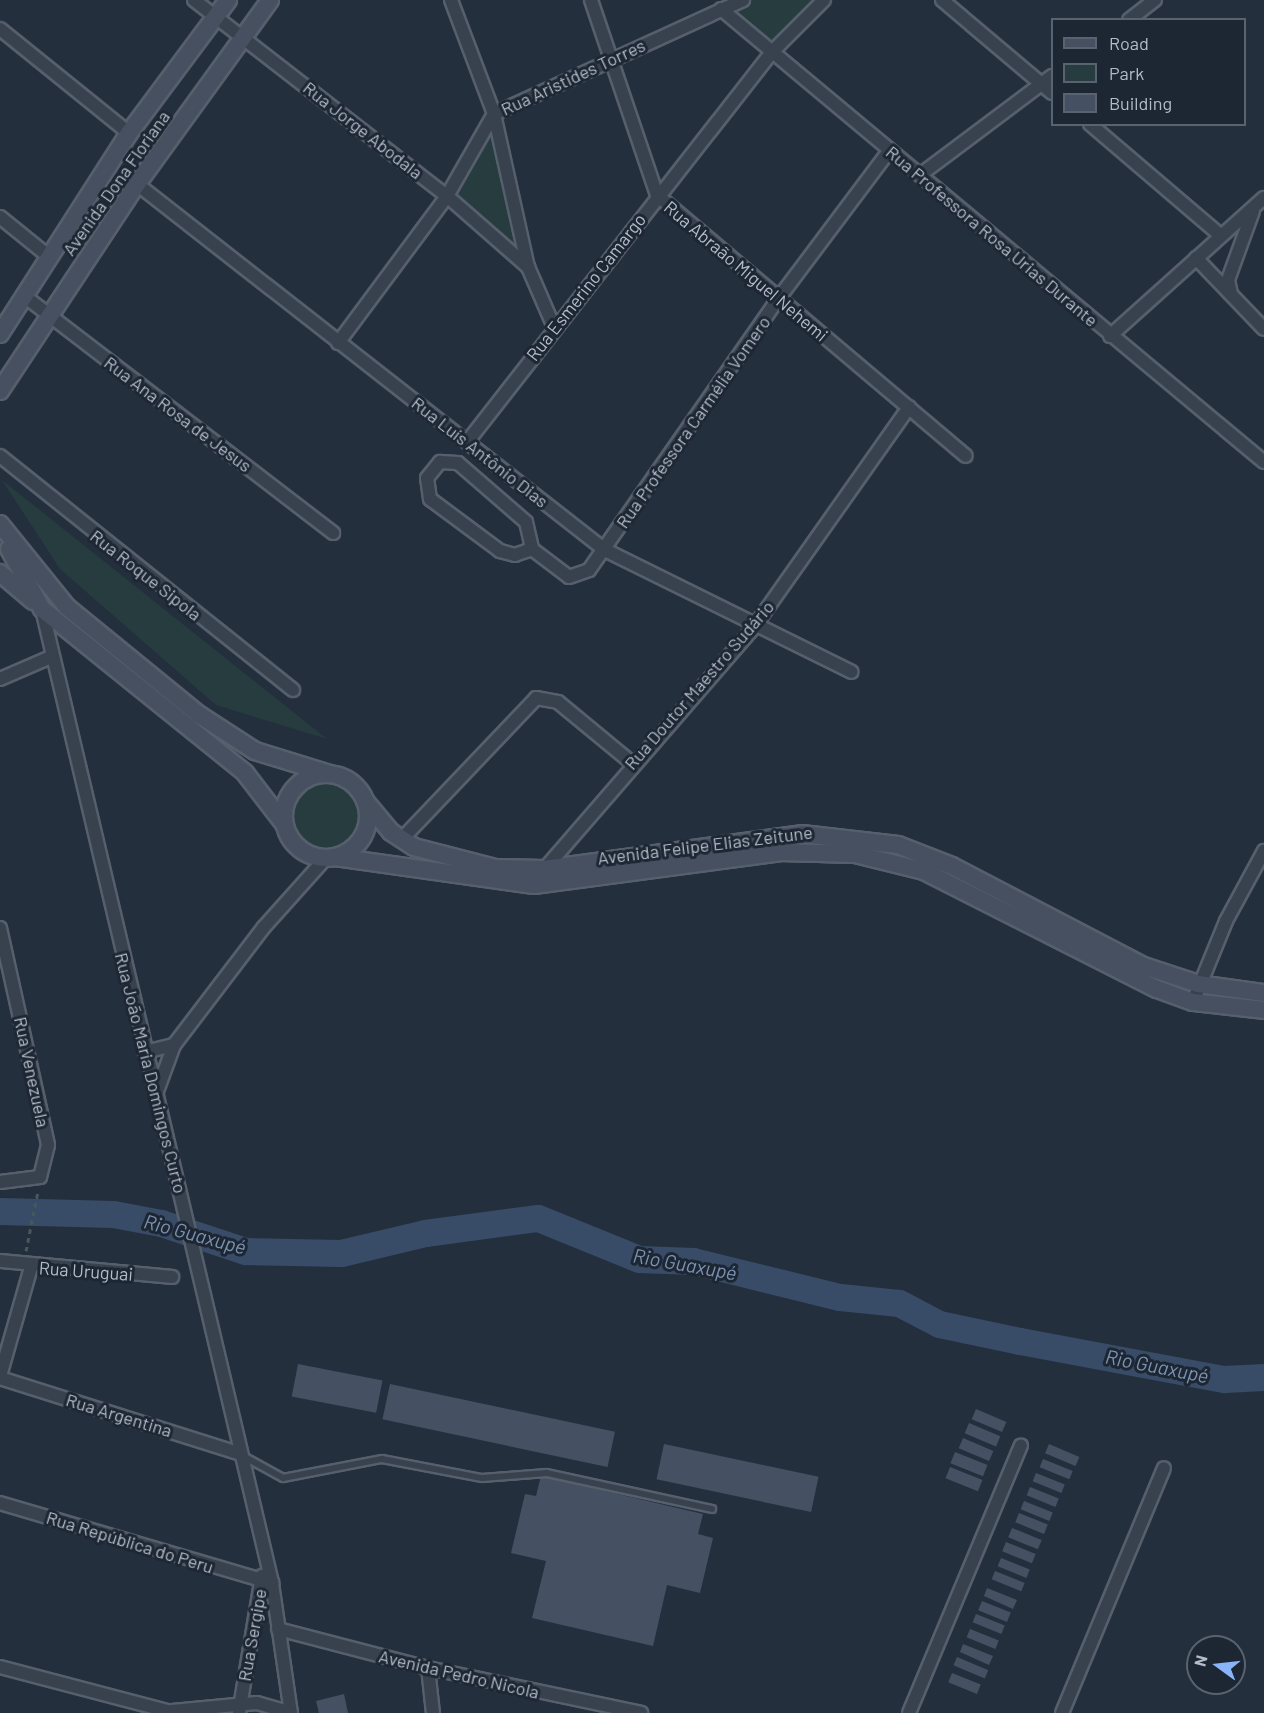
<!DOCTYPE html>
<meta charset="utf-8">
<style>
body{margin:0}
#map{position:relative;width:1264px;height:1713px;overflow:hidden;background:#242f3e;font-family:Barlow,sans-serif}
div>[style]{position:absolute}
.green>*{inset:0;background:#263c3f}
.round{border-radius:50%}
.river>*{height:27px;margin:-13.5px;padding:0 13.5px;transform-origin:13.5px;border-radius:13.5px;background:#394c67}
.building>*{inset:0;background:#455162;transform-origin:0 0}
.path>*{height:3px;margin-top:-1.5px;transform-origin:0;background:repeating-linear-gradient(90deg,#44595c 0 4.5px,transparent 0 9px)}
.roads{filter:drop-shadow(2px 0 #565f6c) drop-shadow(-2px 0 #565f6c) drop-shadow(0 2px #565f6c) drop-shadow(0 -2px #565f6c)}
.lane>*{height:6px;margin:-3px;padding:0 3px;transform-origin:3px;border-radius:3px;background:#38414e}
.street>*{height:12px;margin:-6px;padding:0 6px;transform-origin:6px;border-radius:6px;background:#38414e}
.secondary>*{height:16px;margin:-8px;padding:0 8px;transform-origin:8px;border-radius:8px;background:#465061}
.secondary>.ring{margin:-8px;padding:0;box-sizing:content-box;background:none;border:16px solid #465061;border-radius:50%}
span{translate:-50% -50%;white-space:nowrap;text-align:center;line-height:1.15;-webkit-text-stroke:6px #1d2633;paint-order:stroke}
.street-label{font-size:18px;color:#b4bcc9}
.water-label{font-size:20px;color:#7c92b1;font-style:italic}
.legend{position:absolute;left:1051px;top:18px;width:195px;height:108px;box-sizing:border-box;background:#1d2633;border:2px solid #59626f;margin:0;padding:8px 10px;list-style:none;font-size:18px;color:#b4bcc9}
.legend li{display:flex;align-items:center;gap:12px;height:30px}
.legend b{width:30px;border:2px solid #59626f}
.north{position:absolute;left:1186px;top:1635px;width:60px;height:60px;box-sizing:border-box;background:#1d2633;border:2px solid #59626f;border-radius:50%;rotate:285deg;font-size:16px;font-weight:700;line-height:24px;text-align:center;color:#b4bcc9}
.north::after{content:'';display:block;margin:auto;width:21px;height:27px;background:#8ab4f8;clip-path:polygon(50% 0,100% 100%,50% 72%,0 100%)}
</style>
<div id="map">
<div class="green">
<i style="clip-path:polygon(749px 0,812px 0,772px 47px,727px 9px)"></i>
<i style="clip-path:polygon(492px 128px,520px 252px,455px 197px)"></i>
<i style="clip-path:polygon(2px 480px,327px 739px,216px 705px,60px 569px)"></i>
<i class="round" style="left:291px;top:781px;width:70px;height:70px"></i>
</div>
<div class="river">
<i style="left:0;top:1211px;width:113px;rotate:1.5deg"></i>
<i style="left:113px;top:1214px;width:49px;rotate:10.6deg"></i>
<i style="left:161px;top:1223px;width:89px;rotate:18.4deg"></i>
<i style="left:245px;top:1251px;width:96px;rotate:1.2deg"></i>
<i style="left:341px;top:1253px;width:86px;rotate:-13.4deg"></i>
<i style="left:425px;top:1233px;width:114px;rotate:-7.6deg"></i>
<i style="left:538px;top:1218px;width:109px;rotate:22.1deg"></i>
<i style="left:639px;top:1259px;width:54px;rotate:2.1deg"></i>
<i style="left:693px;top:1261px;width:151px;rotate:13.8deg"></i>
<i style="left:840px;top:1297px;width:59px;rotate:5.8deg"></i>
<i style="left:899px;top:1303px;width:45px;rotate:27.7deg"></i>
<i style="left:939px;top:1324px;width:83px;rotate:11.9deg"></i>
<i style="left:1020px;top:1341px;width:208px;rotate:10.6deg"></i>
<i style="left:1224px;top:1379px;width:40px;rotate:-2.9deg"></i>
</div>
<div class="building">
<i style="left:298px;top:1364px;width:86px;height:33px;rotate:11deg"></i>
<i style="left:390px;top:1384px;width:230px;height:36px;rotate:12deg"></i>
<i style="left:976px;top:1409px;width:33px;height:11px;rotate:23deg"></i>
<i style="left:969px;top:1423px;width:34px;height:11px;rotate:23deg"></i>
<i style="left:963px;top:1438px;width:33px;height:11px;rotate:23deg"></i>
<i style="left:664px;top:1444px;width:158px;height:36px;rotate:12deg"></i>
<i style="left:1049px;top:1444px;width:33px;height:10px;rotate:23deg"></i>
<i style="left:955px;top:1452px;width:35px;height:12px;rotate:22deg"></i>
<i style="left:1043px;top:1459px;width:32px;height:9px;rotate:22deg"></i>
<i style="left:950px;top:1467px;width:35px;height:12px;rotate:22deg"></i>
<i style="left:1036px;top:1473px;width:31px;height:9px;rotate:22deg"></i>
<i style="clip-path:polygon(541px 1476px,703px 1514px,698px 1534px,713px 1538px,700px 1593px,667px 1585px,653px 1646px,532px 1618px,546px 1561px,511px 1553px,525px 1494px,536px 1496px)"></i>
<i style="left:1030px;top:1487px;width:31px;height:9px;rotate:22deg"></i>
<i style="left:1024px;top:1501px;width:31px;height:9px;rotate:22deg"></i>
<i style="left:1019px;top:1513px;width:31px;height:10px;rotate:22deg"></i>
<i style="left:1012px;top:1528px;width:32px;height:10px;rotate:22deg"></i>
<i style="left:1006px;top:1542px;width:32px;height:10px;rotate:22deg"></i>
<i style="left:1001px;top:1558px;width:31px;height:9px;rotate:22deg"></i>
<i style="left:995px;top:1571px;width:32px;height:9px;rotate:22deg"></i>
<i style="clip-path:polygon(987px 1588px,1017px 1600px,1013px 1609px,984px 1596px)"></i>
<i style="left:982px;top:1601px;width:31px;height:10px;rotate:22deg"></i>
<i style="left:976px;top:1614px;width:31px;height:9px;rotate:22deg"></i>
<i style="left:970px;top:1629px;width:31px;height:9px;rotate:22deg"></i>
<i style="clip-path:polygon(963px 1644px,993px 1656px,989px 1665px,960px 1652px)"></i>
<i style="left:957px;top:1657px;width:34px;height:9px;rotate:23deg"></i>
<i style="left:952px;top:1673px;width:31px;height:10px;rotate:22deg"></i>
<i style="clip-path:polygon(344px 1694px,348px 1713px,319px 1713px,316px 1701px)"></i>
</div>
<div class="path">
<i style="left:26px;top:1251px;width:61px;rotate:-78.7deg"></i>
</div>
<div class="roads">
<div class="lane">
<i style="left:243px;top:1456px;width:46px;rotate:28.8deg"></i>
<i style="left:283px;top:1478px;width:101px;rotate:-10.9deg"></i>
<i style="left:382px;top:1459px;width:102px;rotate:10.8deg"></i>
<i style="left:482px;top:1478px;width:65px;rotate:-4.4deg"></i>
<i style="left:547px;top:1473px;width:169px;rotate:12.3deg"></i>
</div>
<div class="street">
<i style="left:194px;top:0;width:320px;rotate:37.8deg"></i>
<i style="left:447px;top:196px;width:108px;rotate:41.2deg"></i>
<i style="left:451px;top:0;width:122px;rotate:69.3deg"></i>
<i style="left:494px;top:114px;width:157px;rotate:77.5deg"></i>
<i style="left:528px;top:267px;width:65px;rotate:66.6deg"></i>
<i style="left:591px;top:0;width:206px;rotate:71.3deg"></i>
<i style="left:657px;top:195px;width:404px;rotate:40.2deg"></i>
<i style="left:942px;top:0;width:144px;rotate:40.2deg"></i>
<i style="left:721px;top:9px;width:707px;rotate:39.84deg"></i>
<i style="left:1129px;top:20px;width:33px;rotate:-38deg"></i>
<i style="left:0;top:29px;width:166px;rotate:38.9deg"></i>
<i style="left:1090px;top:124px;width:172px;rotate:40.5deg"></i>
<i style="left:920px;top:175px;width:165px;rotate:-36.9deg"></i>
<i style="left:137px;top:184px;width:594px;rotate:38.03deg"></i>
<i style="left:605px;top:550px;width:275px;rotate:26.3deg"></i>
<i style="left:0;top:217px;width:60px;rotate:39deg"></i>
<i style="left:1196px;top:258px;width:98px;rotate:46.2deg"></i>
<i style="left:1231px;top:294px;width:14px;rotate:-102deg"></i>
<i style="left:1228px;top:280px;width:73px;rotate:-70.1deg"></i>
<i style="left:23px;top:295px;width:391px;rotate:37.5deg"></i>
<i style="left:1110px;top:336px;width:207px;rotate:-41.9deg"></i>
<i style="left:338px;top:343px;width:183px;rotate:-53.4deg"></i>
<i style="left:447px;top:196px;width:95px;rotate:-60.2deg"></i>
<i style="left:494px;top:114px;width:274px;rotate:-24.6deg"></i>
<i style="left:468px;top:441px;width:495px;rotate:-52deg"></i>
<i style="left:773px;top:51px;width:72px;rotate:-45deg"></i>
<i style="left:0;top:456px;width:375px;rotate:38.6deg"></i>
<i style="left:440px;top:462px;width:18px;rotate:3deg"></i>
<i style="left:458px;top:463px;width:90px;rotate:40.9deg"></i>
<i style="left:526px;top:522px;width:28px;rotate:77deg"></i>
<i style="left:532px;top:549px;width:18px;rotate:161deg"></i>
<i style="left:515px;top:555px;width:16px;rotate:-165deg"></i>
<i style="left:500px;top:551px;width:87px;rotate:-143.4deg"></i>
<i style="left:430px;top:499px;width:21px;rotate:-98deg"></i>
<i style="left:427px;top:478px;width:21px;rotate:-51deg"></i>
<i style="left:532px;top:549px;width:46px;rotate:37.1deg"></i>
<i style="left:569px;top:577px;width:21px;rotate:-19deg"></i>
<i style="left:589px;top:570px;width:330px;rotate:-55.1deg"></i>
<i style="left:778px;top:299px;width:186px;rotate:-53.1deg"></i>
<i style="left:42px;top:609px;width:1001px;rotate:76.71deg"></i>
<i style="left:272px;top:1583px;width:131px;rotate:81.7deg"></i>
<i style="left:0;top:679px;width:56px;rotate:-23.3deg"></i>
<i style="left:401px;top:840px;width:196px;rotate:-46.4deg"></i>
<i style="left:536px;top:698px;width:22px;rotate:10deg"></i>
<i style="left:558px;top:702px;width:96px;rotate:39.5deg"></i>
<i style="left:542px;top:872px;width:324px;rotate:-49.1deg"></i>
<i style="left:754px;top:627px;width:269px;rotate:-54.8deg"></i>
<i style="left:0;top:928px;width:222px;rotate:77.5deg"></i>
<i style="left:48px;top:1145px;width:33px;rotate:104deg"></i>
<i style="left:40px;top:1177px;width:40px;rotate:172.9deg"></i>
<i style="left:1193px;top:1002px;width:87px;rotate:-67.8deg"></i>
<i style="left:1226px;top:921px;width:80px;rotate:-61.5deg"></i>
<i style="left:145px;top:1052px;width:30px;rotate:-14deg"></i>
<i style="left:156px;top:1094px;width:52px;rotate:-69.8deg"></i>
<i style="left:174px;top:1045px;width:148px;rotate:-52.7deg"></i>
<i style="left:264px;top:927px;width:93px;rotate:-48.1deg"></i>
<i style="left:0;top:1261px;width:173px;rotate:5.3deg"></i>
<i style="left:0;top:1376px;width:113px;rotate:-74.1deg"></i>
<i style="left:0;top:1378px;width:250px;rotate:17.5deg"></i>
<i style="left:0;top:1503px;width:284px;rotate:16.4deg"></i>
<i style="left:278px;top:1629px;width:155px;rotate:14.6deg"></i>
<i style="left:428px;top:1668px;width:218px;rotate:11.9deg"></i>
<i style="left:0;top:1667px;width:181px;rotate:14.7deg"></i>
<i style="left:428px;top:1668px;width:45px;rotate:83.7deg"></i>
<i style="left:172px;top:1711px;width:85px;rotate:-5.4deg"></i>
<i style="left:257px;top:1703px;width:35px;rotate:16deg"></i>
<i style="left:239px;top:1713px;width:139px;rotate:-80.5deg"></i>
<i style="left:909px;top:1713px;width:290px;rotate:-67.3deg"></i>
<i style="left:1062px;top:1713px;width:265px;rotate:-67.4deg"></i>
</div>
<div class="secondary">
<i style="left:0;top:334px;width:239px;rotate:-57.3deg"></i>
<i style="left:129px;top:133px;width:166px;rotate:-53.3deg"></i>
<i style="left:0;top:391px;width:248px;rotate:-56.5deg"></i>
<i style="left:137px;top:184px;width:227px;rotate:-54.1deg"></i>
<i style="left:0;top:524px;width:107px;rotate:51.1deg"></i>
<i style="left:67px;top:607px;width:169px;rotate:39.2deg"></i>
<i style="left:198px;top:714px;width:68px;rotate:33deg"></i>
<i style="left:255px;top:751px;width:78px;rotate:17deg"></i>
<i style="left:9px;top:549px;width:68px;rotate:61.2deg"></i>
<i style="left:42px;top:609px;width:261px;rotate:38.9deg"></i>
<i style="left:245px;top:773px;width:66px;rotate:52.4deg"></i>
<i style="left:0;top:573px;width:43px;rotate:40.3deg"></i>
<i class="ring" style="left:284px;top:774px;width:68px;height:68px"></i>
<i style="left:365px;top:801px;width:40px;rotate:50deg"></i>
<i style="left:391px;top:832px;width:27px;rotate:33deg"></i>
<i style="left:414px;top:847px;width:84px;rotate:14.5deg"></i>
<i style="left:495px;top:868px;width:49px;rotate:1.2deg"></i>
<i style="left:544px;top:869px;width:260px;rotate:-7.7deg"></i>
<i style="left:802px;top:834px;width:97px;rotate:6.5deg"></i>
<i style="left:898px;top:845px;width:58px;rotate:21.3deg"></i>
<i style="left:952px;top:866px;width:213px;rotate:27.6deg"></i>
<i style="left:1141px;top:965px;width:60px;rotate:18.4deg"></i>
<i style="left:1198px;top:984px;width:67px;rotate:7.8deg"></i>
<i style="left:335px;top:857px;width:201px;rotate:8deg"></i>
<i style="left:534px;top:885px;width:248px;rotate:-7.6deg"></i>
<i style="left:780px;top:852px;width:75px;rotate:1.5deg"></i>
<i style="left:855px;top:854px;width:71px;rotate:13.8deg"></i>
<i style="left:924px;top:871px;width:261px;rotate:26.9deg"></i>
<i style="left:1157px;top:989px;width:38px;rotate:20deg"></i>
<i style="left:1193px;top:1002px;width:71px;rotate:6.4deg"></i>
</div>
</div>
<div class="street-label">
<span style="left:573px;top:77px;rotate:-25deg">Rua Aristides Torres</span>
<span style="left:363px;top:130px;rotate:38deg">Rua Jorge Abodala</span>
<span style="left:116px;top:183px;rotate:-55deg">Avenida Dona Floriana</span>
<span style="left:992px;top:236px;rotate:40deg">Rua Professora Rosa Urias Durante</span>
<span style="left:746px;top:271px;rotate:40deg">Rua Abraão Miguel Nehemi</span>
<span style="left:586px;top:287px;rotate:-52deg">Rua Esmerino Camargo</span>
<span style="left:178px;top:414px;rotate:37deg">Rua Ana Rosa de Jesus</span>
<span style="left:693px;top:422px;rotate:-55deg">Rua Professora Carmélia Vomero</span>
<span style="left:480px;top:452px;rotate:38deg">Rua Luís Antônio Dias</span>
<span style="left:146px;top:575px;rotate:38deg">Rua Roque Sipola</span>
<span style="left:699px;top:685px;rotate:-49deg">Rua Doutor Maestro Sudário</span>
<span style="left:705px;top:845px;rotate:-7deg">Avenida Felipe Elias Zeitune</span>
<span style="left:32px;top:1072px;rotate:78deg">Rua Venezuela</span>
<span style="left:151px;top:1073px;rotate:76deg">Rua João Maria Domingos Curto</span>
<span style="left:86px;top:1271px;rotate:4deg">Rua Uruguai</span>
<span style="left:119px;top:1415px;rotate:17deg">Rua Argentina</span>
<span style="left:130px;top:1542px;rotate:17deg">Rua República do Peru</span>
<span style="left:252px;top:1635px;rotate:-80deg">Rua Sergipe</span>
<span style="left:459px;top:1674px;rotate:13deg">Avenida Pedro Nicola</span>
</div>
<div class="water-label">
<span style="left:195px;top:1234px;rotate:15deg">Rio Guaxupé</span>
<span style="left:685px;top:1264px;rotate:10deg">Rio Guaxupé</span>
<span style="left:1157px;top:1366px;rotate:11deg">Rio Guaxupé</span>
</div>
<ul class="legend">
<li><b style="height:8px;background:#465061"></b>Road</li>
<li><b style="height:16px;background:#263c3f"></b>Park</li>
<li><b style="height:16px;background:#455162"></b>Building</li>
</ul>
<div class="north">N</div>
</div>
